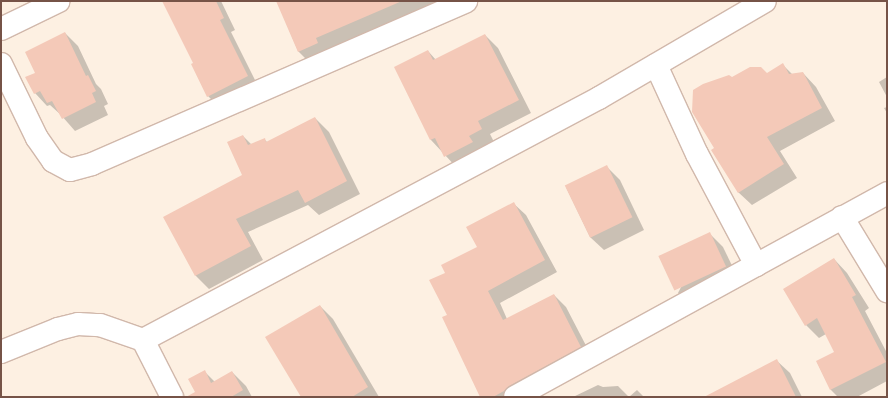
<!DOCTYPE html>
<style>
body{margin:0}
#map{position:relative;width:888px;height:398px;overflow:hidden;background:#fdf0e2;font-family:Helvetica,sans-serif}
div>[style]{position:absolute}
.shadow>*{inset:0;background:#0003}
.building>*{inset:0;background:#f4c9b8;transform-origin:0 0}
.roads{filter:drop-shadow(1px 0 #d1b8ab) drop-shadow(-1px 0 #d1b8ab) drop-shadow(0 1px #d1b8ab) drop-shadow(0 -1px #d1b8ab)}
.minor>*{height:22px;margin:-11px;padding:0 11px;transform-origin:11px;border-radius:11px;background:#fff}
span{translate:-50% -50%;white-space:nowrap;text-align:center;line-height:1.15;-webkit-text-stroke:3.5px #fff4e9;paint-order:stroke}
.frame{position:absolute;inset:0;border:2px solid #765347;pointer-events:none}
</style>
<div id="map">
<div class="shadow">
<i style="clip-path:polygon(164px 1px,221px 1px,235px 30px,231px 32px,259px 88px,220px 108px,208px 96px,195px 63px)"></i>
<i style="clip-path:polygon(277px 1px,451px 1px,398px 19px,326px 50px,329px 55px,310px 63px,298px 51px)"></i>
<i style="clip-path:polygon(65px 33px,78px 46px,96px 84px,101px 89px,108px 104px,104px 106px,108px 115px,75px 131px,61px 115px,50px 105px,47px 106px,35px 93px,37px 73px)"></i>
<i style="clip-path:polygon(485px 35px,498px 48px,531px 113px,490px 134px,494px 142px,458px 169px,431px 140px,428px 51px,436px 60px)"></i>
<i style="clip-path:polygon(783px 65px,793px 75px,803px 73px,816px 87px,835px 121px,780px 151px,797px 178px,752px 205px,738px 192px,715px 148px,732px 78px,767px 74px)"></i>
<i style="clip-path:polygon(887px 77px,887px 97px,879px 82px)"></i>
<i style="clip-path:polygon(887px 107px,887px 113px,884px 108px)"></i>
<i style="clip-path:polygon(315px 118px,329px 132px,360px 194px,319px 215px,308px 205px,248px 232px,263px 260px,209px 289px,196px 276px,165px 218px,244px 175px,243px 136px,252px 145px,264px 139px,268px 143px)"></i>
<i style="clip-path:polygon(607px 167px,620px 180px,644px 230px,604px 250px,590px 237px,566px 187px)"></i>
<i style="clip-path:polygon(513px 203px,526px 215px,557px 272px,500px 303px,507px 319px,554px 295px,566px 307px,593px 359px,525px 397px,481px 397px,448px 315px,446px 273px,478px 248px)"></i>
<i style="clip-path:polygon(709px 233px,723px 247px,739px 280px,692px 306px,678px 293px)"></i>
<i style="clip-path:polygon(834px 259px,847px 273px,869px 308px,865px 311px,887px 353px,887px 381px,857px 397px,838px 397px,831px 390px,817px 362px,836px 352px,826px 334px,819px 338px,806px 325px)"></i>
<i style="clip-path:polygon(320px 306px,333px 319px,379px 397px,302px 397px)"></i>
<i style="clip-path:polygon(776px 360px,790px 373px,802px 397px,729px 397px)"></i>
<i style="clip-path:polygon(205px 372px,215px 382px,232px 372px,246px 386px,252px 397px,199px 397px)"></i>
<i style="clip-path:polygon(598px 385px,603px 387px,618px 386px,629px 397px,573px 397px)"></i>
<i style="clip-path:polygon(637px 390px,644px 397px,629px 397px)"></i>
</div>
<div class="building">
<i style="clip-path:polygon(162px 1px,216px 1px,224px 18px,220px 20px,248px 76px,207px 97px,191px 64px,193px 63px)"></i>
<i style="clip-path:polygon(276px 1px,402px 1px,316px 38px,318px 43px,298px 52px)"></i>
<i style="clip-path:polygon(65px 32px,86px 76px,88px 75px,96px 91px,92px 93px,96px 102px,62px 119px,52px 101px,47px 103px,40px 91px,34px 94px,25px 77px,35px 73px,25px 52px)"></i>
<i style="clip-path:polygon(485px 34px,519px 100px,478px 121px,482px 129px,469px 136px,473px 142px,444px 157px,435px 138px,430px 140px,394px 67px,428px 50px,433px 60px)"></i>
<i style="clip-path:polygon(783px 63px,789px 74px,803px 72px,822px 108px,767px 137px,784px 164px,738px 193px,711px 150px,714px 148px,692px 112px,693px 90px,703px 84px,729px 75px,732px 77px,750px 67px,761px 67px,767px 73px)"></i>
<i style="clip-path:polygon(315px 117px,347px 181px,305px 203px,298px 190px,236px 219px,251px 246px,195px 276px,163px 217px,242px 175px,227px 142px,243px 135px,248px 145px,265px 138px,266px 142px)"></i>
<i style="left:607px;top:165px;width:58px;height:47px;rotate:64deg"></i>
<i style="clip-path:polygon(514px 202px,545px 260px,488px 291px,503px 320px,554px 294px,581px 347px,509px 386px,504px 391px,493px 397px,480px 397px,442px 317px,447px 315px,429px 280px,445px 273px,441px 265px,477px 247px,466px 227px)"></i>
<i style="left:710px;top:232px;width:38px;height:57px;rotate:65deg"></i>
<i style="clip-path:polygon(834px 258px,856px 295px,852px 297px,886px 362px,830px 390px,816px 361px,834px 352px,817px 318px,805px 326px,783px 289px)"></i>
<i style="clip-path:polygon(320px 305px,368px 387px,352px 397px,301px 397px,265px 337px)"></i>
<i style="clip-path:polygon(777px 359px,796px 397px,704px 397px)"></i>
<i style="clip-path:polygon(205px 370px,211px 383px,232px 371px,243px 390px,231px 397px,186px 397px,195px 392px,188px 379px)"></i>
</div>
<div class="roads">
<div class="minor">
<i style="left:1px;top:29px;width:64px;rotate:-25.8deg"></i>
<i style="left:1px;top:64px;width:82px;rotate:64.1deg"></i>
<i style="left:37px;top:138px;width:28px;rotate:55deg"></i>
<i style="left:53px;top:161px;width:19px;rotate:28deg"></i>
<i style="left:70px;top:170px;width:23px;rotate:-15deg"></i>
<i style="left:92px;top:164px;width:408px;rotate:-23.5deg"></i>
<i style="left:656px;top:65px;width:98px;rotate:65.3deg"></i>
<i style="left:697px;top:154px;width:126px;rotate:62deg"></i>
<i style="left:842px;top:217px;width:87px;rotate:58.7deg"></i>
<i style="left:143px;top:340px;width:516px;rotate:-27.95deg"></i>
<i style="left:599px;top:98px;width:192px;rotate:-30.3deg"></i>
<i style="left:1px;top:352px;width:61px;rotate:-22deg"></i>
<i style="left:58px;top:329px;width:21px;rotate:-14deg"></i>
<i style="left:78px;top:324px;width:22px;rotate:3deg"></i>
<i style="left:100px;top:325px;width:46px;rotate:19.2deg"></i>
<i style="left:143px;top:340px;width:64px;rotate:63deg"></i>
<i style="left:515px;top:397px;width:424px;rotate:-28.7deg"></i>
</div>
</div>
<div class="frame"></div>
</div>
